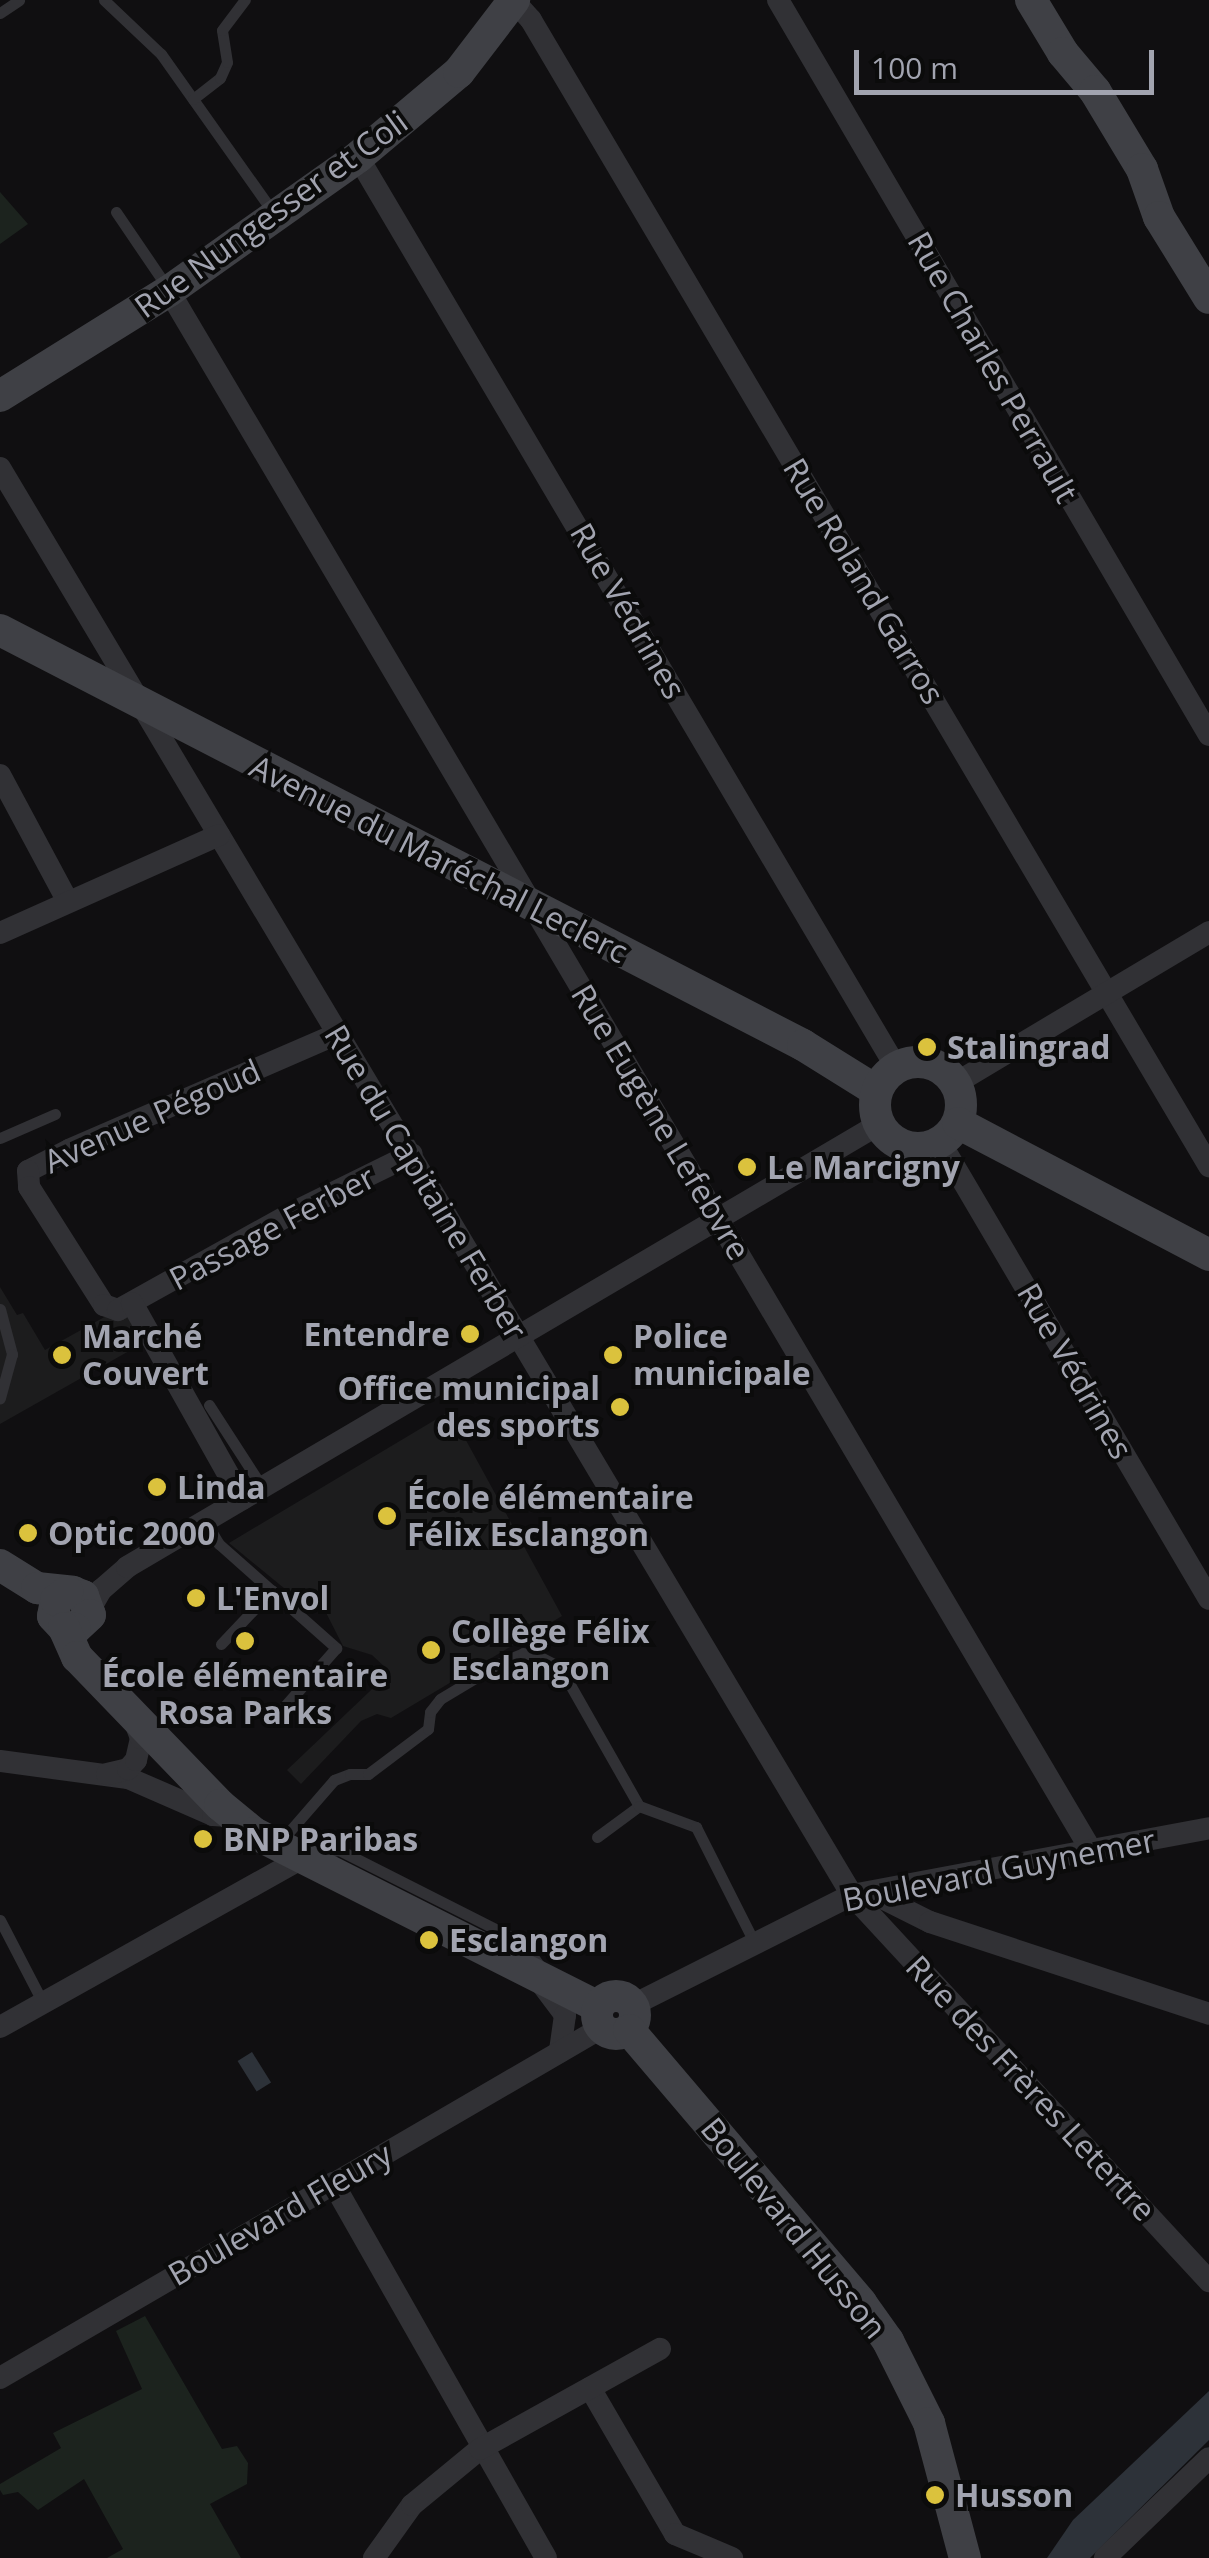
<!DOCTYPE html>
<meta charset="utf-8">
<style>
body{margin:0}
#map{position:relative;width:1209px;height:2558px;overflow:hidden;background:#100f11;font-family:"Open Sans",sans-serif}
div>[style]{position:absolute}
.built>*{inset:0;background:#1c1c1d}
.green>*{inset:0;background:#1c231e}
.water>*{inset:0;background:#2d3239;transform-origin:0 0}
.lane>*{height:11px;margin:-5.5px;padding:0 5.5px;transform-origin:5.5px;border-radius:5.5px;background:#313135}
.street>*{height:22px;margin:-11px;padding:0 11px;transform-origin:11px;border-radius:11px;background:#313135}
.secondary>*{height:32px;margin:-16px;padding:0 16px;transform-origin:16px;border-radius:16px;background:#3f4045}
.secondary>.ring{margin:-16px;padding:0;box-sizing:content-box;background:none;border:32px solid #3f4045;border-radius:50%}
.dots>*{width:28px;height:28px;translate:-50% -50%;box-sizing:border-box;border:5px solid #0b0b0b;border-radius:50%}
span{translate:-50% -50%;white-space:nowrap;text-align:center;line-height:1.15;-webkit-text-stroke:8px #0b0b0b;paint-order:stroke}
.street-label{font-size:32px;color:#a2a4b0}
.poi-label{font-size:32px;color:#a2a4b0;font-weight:700}
.left{translate:0 -50%;text-align:left}
.right{translate:-100% -50%;text-align:right}
.scale{position:absolute;left:854px;top:50px;width:300px;height:45px;box-sizing:border-box;border:5px solid #a2a4b0;border-top:0;padding-left:12px;font-size:30px;line-height:35px;white-space:nowrap;color:#a2a4b0;-webkit-text-stroke:8px #0b0b0b;paint-order:stroke}
</style>
<div id="map">
<div class="built">
<i style="clip-path:polygon(0 1287px,17px 1315px,23px 1313px,45px 1350px,126px 1305px,145px 1342px,0 1424px)"></i>
<i style="clip-path:polygon(450px 1411px,562px 1616px,391px 1718px,377px 1714px,361px 1721px,301px 1784px,287px 1770px,390px 1672px,372px 1655px,343px 1646px,319px 1599px,307px 1607px,229px 1543px)"></i>
</div>
<div class="green">
<i style="clip-path:polygon(0 192px,28px 224px,0 244px)"></i>
<i style="clip-path:polygon(145px 2316px,222px 2449px,237px 2446px,248px 2463px,247px 2484px,210px 2504px,241px 2558px,107px 2558px,123px 2549px,84px 2479px,38px 2510px,18px 2492px,3px 2495px,0 2490px,0 2484px,61px 2448px,53px 2433px,142px 2389px,116px 2331px)"></i>
</div>
<div class="water">
<i style="left:252px;top:2052px;width:36px;height:17px;rotate:58deg"></i>
<i style="clip-path:polygon(1209px 2391px,1209px 2440px,1090px 2558px,1047px 2558px,1073px 2520px)"></i>
</div>
<div class="lane">
<i style="left:104px;top:0;width:79px;rotate:43.5deg"></i>
<i style="left:161px;top:54px;width:197px;rotate:54.7deg"></i>
<i style="left:0;top:13px;width:23px;rotate:-34deg"></i>
<i style="left:193px;top:99px;width:34px;rotate:-38deg"></i>
<i style="left:220px;top:78px;width:17px;rotate:-66deg"></i>
<i style="left:227px;top:62px;width:32px;rotate:-99deg"></i>
<i style="left:222px;top:30px;width:38px;rotate:-53deg"></i>
<i style="left:116px;top:212px;width:91px;rotate:55.8deg"></i>
<i style="left:0;top:1138px;width:60px;rotate:-23.6deg"></i>
<i style="left:0;top:1309px;width:47px;rotate:75.1deg"></i>
<i style="left:12px;top:1354px;width:46px;rotate:105.3deg"></i>
<i style="left:209px;top:1405px;width:98px;rotate:57.1deg"></i>
<i style="left:205px;top:1521px;width:27px;rotate:59deg"></i>
<i style="left:219px;top:1544px;width:157px;rotate:41.6deg"></i>
<i style="left:336px;top:1648px;width:79px;rotate:131.4deg"></i>
<i style="left:221px;top:1644px;width:74px;rotate:-46.6deg"></i>
<i style="left:597px;top:1837px;width:52px;rotate:-36.4deg"></i>
<i style="left:281px;top:1841px;width:81px;rotate:-49deg"></i>
<i style="left:334px;top:1780px;width:17px;rotate:-21deg"></i>
<i style="left:350px;top:1774px;width:18px"></i>
<i style="left:368px;top:1774px;width:75px;rotate:-36.9deg"></i>
<i style="left:428px;top:1729px;width:17px;rotate:-83deg"></i>
<i style="left:430px;top:1712px;width:16px;rotate:-52deg"></i>
<i style="left:440px;top:1699px;width:70px;rotate:-31deg"></i>
<i style="left:500px;top:1663px;width:25px;rotate:-23deg"></i>
<i style="left:523px;top:1653px;width:17px;rotate:13deg"></i>
<i style="left:540px;top:1657px;width:22px;rotate:27deg"></i>
<i style="left:560px;top:1667px;width:160px;rotate:60.4deg"></i>
<i style="left:639px;top:1806px;width:61px;rotate:20.2deg"></i>
<i style="left:696px;top:1827px;width:129px;rotate:63.2deg"></i>
<i style="left:311px;top:1854px;width:28px;rotate:-8deg"></i>
<i style="left:339px;top:1850px;width:206px;rotate:26.8deg"></i>
<i style="left:523px;top:1943px;width:31px;rotate:54deg"></i>
<i style="left:0;top:1920px;width:93px;rotate:62.6deg"></i>
</div>
<div class="street">
<i style="left:778px;top:0;width:852px;rotate:59.61deg"></i>
<i style="left:514px;top:1px;width:25px;rotate:48deg"></i>
<i style="left:531px;top:20px;width:1332px;rotate:59.39deg"></i>
<i style="left:358px;top:157px;width:1057px;rotate:59.41deg"></i>
<i style="left:169px;top:291px;width:1811px;rotate:59.4deg"></i>
<i style="left:0;top:468px;width:1662px;rotate:59.16deg"></i>
<i style="left:852px;top:1895px;width:526px;rotate:47.24deg"></i>
<i style="left:0;top:775px;width:144px;rotate:61.8deg"></i>
<i style="left:0;top:933px;width:240px;rotate:-24.1deg"></i>
<i style="left:337px;top:1034px;width:292px;rotate:156.6deg"></i>
<i style="left:69px;top:1150px;width:46px;rotate:152.9deg"></i>
<i style="left:28px;top:1171px;width:16px;rotate:86deg"></i>
<i style="left:29px;top:1187px;width:140px;rotate:57.6deg"></i>
<i style="left:104px;top:1305px;width:15px;rotate:20deg"></i>
<i style="left:118px;top:1310px;width:204px;rotate:-29.1deg"></i>
<i style="left:296px;top:1211px;width:129px;rotate:-26.2deg"></i>
<i style="left:956px;top:1083px;width:295px;rotate:-30.8deg"></i>
<i style="left:940px;top:1142px;width:530px;rotate:59.52deg"></i>
<i style="left:132px;top:1303px;width:225px;rotate:60.7deg"></i>
<i style="left:90px;top:1609px;width:22px;rotate:-60deg"></i>
<i style="left:101px;top:1590px;width:35px;rotate:-41deg"></i>
<i style="left:127px;top:1567px;width:873px;rotate:-30.5deg"></i>
<i style="left:0;top:1761px;width:129px;rotate:7.6deg"></i>
<i style="left:128px;top:1778px;width:93px;rotate:23.5deg"></i>
<i style="left:213px;top:1815px;width:16px;rotate:4deg"></i>
<i style="left:107px;top:1774px;width:22px;rotate:-13deg"></i>
<i style="left:128px;top:1769px;width:12px;rotate:-48deg"></i>
<i style="left:136px;top:1760px;width:23px;rotate:-77deg"></i>
<i style="left:141px;top:1738px;width:19px;rotate:-111deg"></i>
<i style="left:865px;top:1895px;width:13px;rotate:4deg"></i>
<i style="left:878px;top:1896px;width:58px;rotate:26.6deg"></i>
<i style="left:930px;top:1922px;width:294px;rotate:18.2deg"></i>
<i style="left:544px;top:1987px;width:35px;rotate:53deg"></i>
<i style="left:565px;top:2015px;width:37px;rotate:98deg"></i>
<i style="left:633px;top:2005px;width:245px;rotate:-26.7deg"></i>
<i style="left:852px;top:1895px;width:363px;rotate:-10.6deg"></i>
<i style="left:0;top:2027px;width:345px;rotate:-29.2deg"></i>
<i style="left:333px;top:2183px;width:431px;rotate:60.4deg"></i>
<i style="left:0;top:2378px;width:695px;rotate:-30.21deg"></i>
<i style="left:590px;top:2388px;width:169px;rotate:59.8deg"></i>
<i style="left:675px;top:2534px;width:62px;rotate:22.8deg"></i>
<i style="left:374px;top:2558px;width:65px;rotate:-54.4deg"></i>
<i style="left:412px;top:2505px;width:88px;rotate:-39.5deg"></i>
<i style="left:480px;top:2449px;width:206px;rotate:-29.1deg"></i>
<i style="left:1105px;top:2558px;width:144px;rotate:-43.9deg"></i>
</div>
<div class="secondary">
<i style="left:1031px;top:0;width:62px;rotate:58.9deg"></i>
<i style="left:1063px;top:53px;width:50px;rotate:49.9deg"></i>
<i style="left:1095px;top:91px;width:91px;rotate:58.9deg"></i>
<i style="left:1142px;top:169px;width:51px;rotate:70.5deg"></i>
<i style="left:1159px;top:217px;width:95px;rotate:58.3deg"></i>
<i style="left:0;top:396px;width:199px;rotate:-31.9deg"></i>
<i style="left:169px;top:291px;width:232px;rotate:-35.3deg"></i>
<i style="left:358px;top:157px;width:132px;rotate:-40.1deg"></i>
<i style="left:459px;top:72px;width:91px;rotate:-52.6deg"></i>
<i style="left:0;top:630px;width:904px;rotate:27.33deg"></i>
<i style="left:803px;top:1045px;width:87px;rotate:31.9deg"></i>
<i class="ring" style="left:875px;top:1062px;width:54px;height:54px"></i>
<i style="left:958px;top:1123px;width:284px;rotate:27.7deg"></i>
<i style="left:0;top:1565px;width:44px;rotate:31.9deg"></i>
<i style="left:37px;top:1588px;width:36px;rotate:6deg"></i>
<i style="left:73px;top:1592px;width:11px;rotate:22deg"></i>
<i style="left:83px;top:1596px;width:20px;rotate:70deg"></i>
<i style="left:90px;top:1615px;width:21px;rotate:137deg"></i>
<i style="left:75px;top:1629px;width:11px;rotate:-175deg"></i>
<i style="left:64px;top:1628px;width:16px;rotate:-133deg"></i>
<i style="left:53px;top:1616px;width:16px;rotate:-79deg"></i>
<i style="left:56px;top:1600px;width:14px;rotate:-36deg"></i>
<i style="left:64px;top:1628px;width:32px;rotate:66deg"></i>
<i style="left:77px;top:1657px;width:206px;rotate:46deg"></i>
<i style="left:220px;top:1805px;width:44px;rotate:39.5deg"></i>
<i style="left:254px;top:1833px;width:386px;rotate:26.8deg"></i>
<i class="ring" style="left:597px;top:1996px;width:6px;height:6px"></i>
<i style="left:629px;top:2030px;width:358px;rotate:49.6deg"></i>
<i style="left:861px;top:2303px;width:47px;rotate:54.6deg"></i>
<i style="left:888px;top:2341px;width:92px;rotate:63.4deg"></i>
<i style="left:929px;top:2423px;width:140px;rotate:75.1deg"></i>
</div>
<div class="dots">
<i style="left:927px;top:1047px;background:#dbc23d"></i>
<i style="left:747px;top:1167px;background:#dbc23d"></i>
<i style="left:470px;top:1334px;background:#dbc23d"></i>
<i style="left:62px;top:1355px;background:#dbc23d"></i>
<i style="left:613px;top:1355px;background:#dbc23d"></i>
<i style="left:620px;top:1407px;background:#dbc23d"></i>
<i style="left:157px;top:1487px;background:#dbc23d"></i>
<i style="left:387px;top:1516px;background:#dbc23d"></i>
<i style="left:28px;top:1533px;background:#dbc23d"></i>
<i style="left:196px;top:1598px;background:#dbc23d"></i>
<i style="left:245px;top:1641px;background:#dbc23d"></i>
<i style="left:431px;top:1650px;background:#dbc23d"></i>
<i style="left:203px;top:1839px;background:#dbc23d"></i>
<i style="left:429px;top:1940px;background:#dbc23d"></i>
<i style="left:935px;top:2495px;background:#dbc23d"></i>
</div>
<div class="street-label">
<span style="left:271px;top:214px;rotate:-36deg">Rue Nungesser et Coli</span>
<span style="left:993px;top:367px;rotate:60deg">Rue Charles Perrault</span>
<span style="left:864px;top:581px;rotate:59deg">Rue Roland Garros</span>
<span style="left:628px;top:611px;rotate:60deg">Rue Védrines</span>
<span style="left:439px;top:859px;rotate:27deg">Avenue du Maréchal Leclerc</span>
<span style="left:152px;top:1116px;rotate:-24deg">Avenue Pégoud</span>
<span style="left:661px;top:1122px;rotate:59deg">Rue Eugène Lefebvre</span>
<span style="left:426px;top:1182px;rotate:59deg">Rue du Capitaine Ferber</span>
<span style="left:272px;top:1228px;rotate:-28deg">Passage Ferber</span>
<span style="left:1075px;top:1371px;rotate:60deg">Rue Védrines</span>
<span style="left:999px;top:1870px;rotate:-11deg">Boulevard Guynemer</span>
<span style="left:1031px;top:2088px;rotate:47deg">Rue des Frères Letertre</span>
<span style="left:280px;top:2214px;rotate:-30deg">Boulevard Fleury</span>
<span style="left:794px;top:2228px;rotate:51deg">Boulevard Husson</span>
</div>
<div class="poi-label">
<span class="left" style="left:947px;top:1047px">Stalingrad</span>
<span class="left" style="left:767px;top:1167px">Le Marcigny</span>
<span class="right" style="left:450px;top:1334px">Entendre</span>
<span class="left" style="left:82px;top:1355px">Marché<br>Couvert</span>
<span class="left" style="left:633px;top:1355px">Police<br>municipale</span>
<span class="right" style="left:600px;top:1407px">Office municipal<br>des sports</span>
<span class="left" style="left:177px;top:1487px">Linda</span>
<span class="left" style="left:407px;top:1516px">École élémentaire<br>Félix Esclangon</span>
<span class="left" style="left:48px;top:1533px">Optic 2000</span>
<span class="left" style="left:216px;top:1598px">L'Envol</span>
<span class="left" style="left:451px;top:1650px">Collège Félix<br>Esclangon</span>
<span style="left:245px;top:1694px">École élémentaire<br>Rosa Parks</span>
<span class="left" style="left:223px;top:1839px">BNP Paribas</span>
<span class="left" style="left:449px;top:1940px">Esclangon</span>
<span class="left" style="left:955px;top:2495px">Husson</span>
</div>
<div class="scale">100 m</div>
</div>
